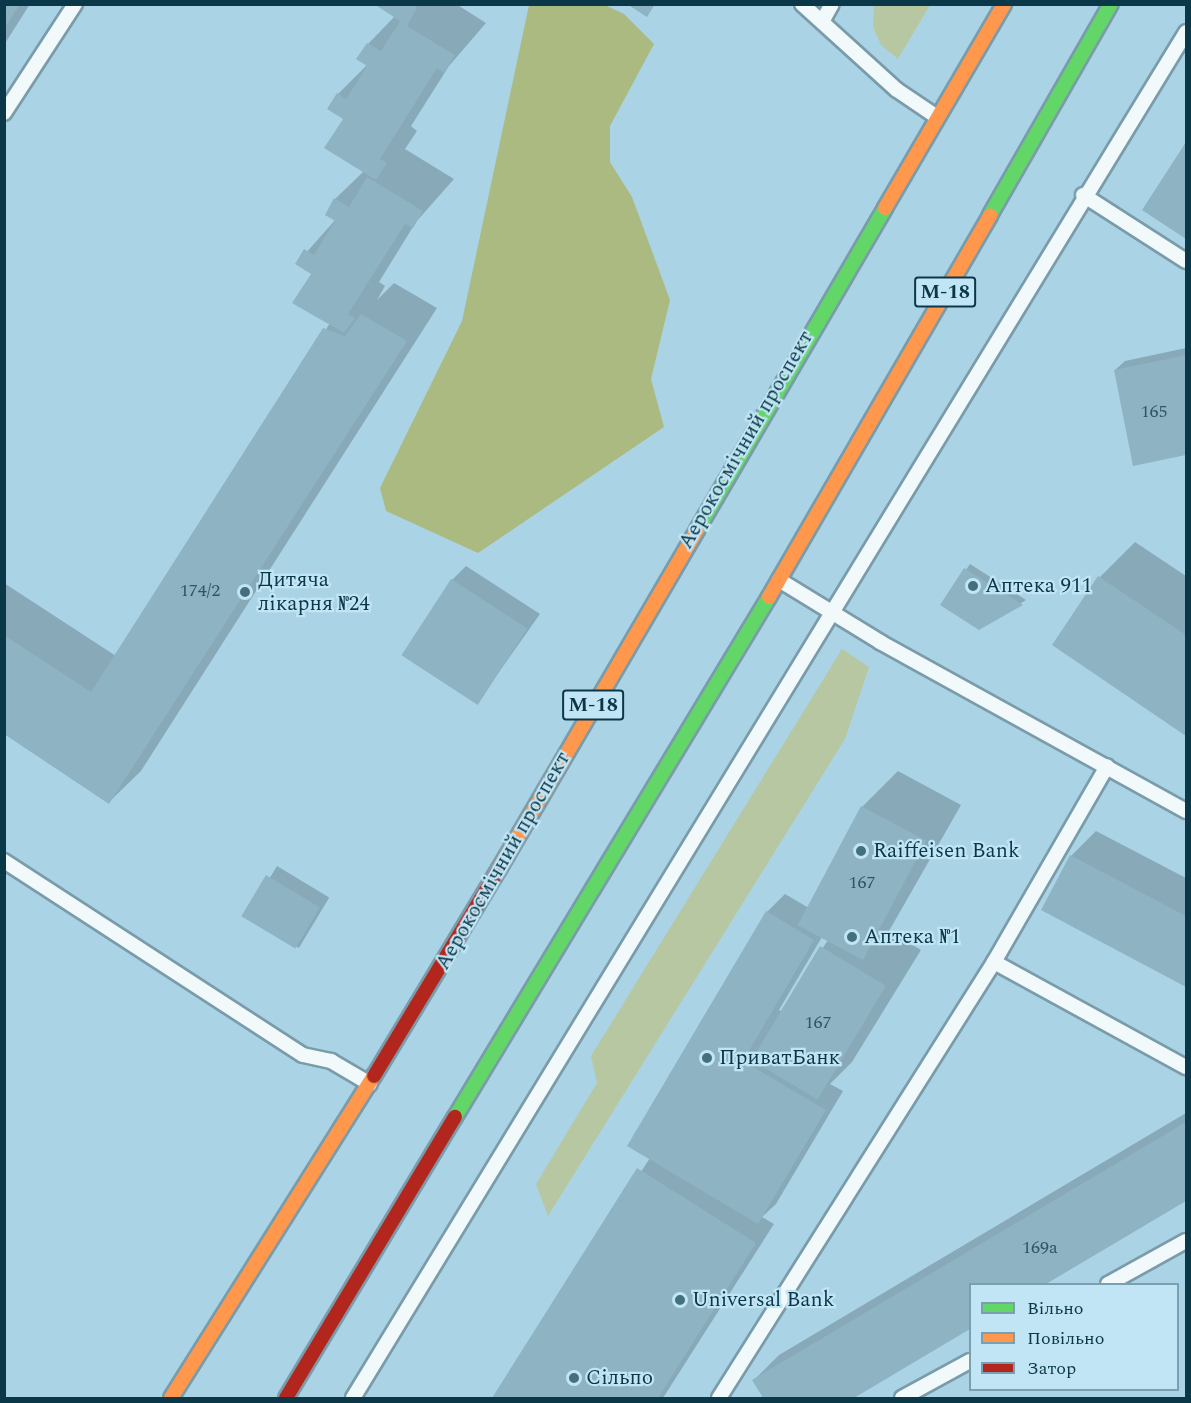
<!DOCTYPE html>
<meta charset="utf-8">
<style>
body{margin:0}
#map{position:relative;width:1191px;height:1403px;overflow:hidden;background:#aad4e6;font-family:Spectral,serif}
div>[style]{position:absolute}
.green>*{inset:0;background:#b6c7a2}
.forest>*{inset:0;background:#aaba80}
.shadow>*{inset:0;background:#0003;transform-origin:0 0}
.building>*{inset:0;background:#8eb3c2;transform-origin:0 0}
.roads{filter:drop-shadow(2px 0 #7a9caa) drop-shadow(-2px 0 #7a9caa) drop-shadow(0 2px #7a9caa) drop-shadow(0 -2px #7a9caa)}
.lane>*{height:14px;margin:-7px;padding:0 7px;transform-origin:7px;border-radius:7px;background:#f2f9fb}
.fast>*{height:14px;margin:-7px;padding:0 7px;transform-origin:7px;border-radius:7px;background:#63d668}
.slow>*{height:14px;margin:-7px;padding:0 7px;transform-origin:7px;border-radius:7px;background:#ff974d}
.jam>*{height:14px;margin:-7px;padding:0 7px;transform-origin:7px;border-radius:7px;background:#b3261e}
.dots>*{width:16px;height:16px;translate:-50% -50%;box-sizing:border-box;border:3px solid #c1e5f5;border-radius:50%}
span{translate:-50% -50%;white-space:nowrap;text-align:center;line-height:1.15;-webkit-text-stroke:4.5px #c1e5f5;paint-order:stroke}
.number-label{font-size:18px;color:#2c5766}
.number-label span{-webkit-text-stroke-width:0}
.shield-label span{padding:2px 4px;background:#c1e5f5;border:2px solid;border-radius:4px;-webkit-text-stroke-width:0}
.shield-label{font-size:20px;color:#0b3848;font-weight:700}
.street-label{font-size:21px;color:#0b3848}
.poi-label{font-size:21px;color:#0b3848}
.left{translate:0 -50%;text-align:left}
.frame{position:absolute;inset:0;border:6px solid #0b3848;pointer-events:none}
.legend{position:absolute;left:969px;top:1283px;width:210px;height:108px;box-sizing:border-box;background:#c1e5f5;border:2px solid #78a0b0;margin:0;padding:8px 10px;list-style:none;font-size:18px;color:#0b3848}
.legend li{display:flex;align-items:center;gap:12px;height:30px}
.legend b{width:30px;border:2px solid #78a0b0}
</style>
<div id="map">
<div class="green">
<i style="clip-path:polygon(874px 5px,930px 5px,898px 59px,881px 45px,873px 27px)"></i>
<i style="clip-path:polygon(842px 649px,869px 667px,845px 739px,548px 1216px,536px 1184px,597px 1083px,591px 1056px)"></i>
</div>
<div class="forest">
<i style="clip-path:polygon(529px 5px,605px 5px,624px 14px,654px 44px,610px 126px,610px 162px,632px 197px,670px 300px,651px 379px,664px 427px,478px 553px,386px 511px,380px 488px,462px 321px)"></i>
</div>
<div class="shadow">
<i style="clip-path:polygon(4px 4px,30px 4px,4px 45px)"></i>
<i style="clip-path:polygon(377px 4px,456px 4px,486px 23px,449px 66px,411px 126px,417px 131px,405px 149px,454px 179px,416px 222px,379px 282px,385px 286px,377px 300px,394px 283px,437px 308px,141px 771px,109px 802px,4px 733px,4px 583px,116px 656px,330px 323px,313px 273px,297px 263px,336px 219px,335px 199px,364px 171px,338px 94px,368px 64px,368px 44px,395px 16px)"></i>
<i style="clip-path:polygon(1186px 145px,1186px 238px,1144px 210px)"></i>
<i style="clip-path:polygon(1186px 348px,1186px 453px,1135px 464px,1115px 370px,1125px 361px)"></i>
<i style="clip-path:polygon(1135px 542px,1186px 576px,1186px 734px,1054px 644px,1100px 577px)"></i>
<i style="clip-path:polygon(970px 564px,1026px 600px,979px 629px,942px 605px)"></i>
<i style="clip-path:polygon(466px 566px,540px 614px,477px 703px,452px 580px)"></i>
<i style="clip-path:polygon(evenodd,898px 771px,961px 805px,889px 931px,921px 950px,852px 1062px,830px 1084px,843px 1091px,776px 1204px,762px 1217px,774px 1224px,663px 1398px,493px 1398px,650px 1158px,767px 912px,785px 894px,809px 908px,862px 807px,898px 771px,822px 937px,828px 940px,781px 1011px,779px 1010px,822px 937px)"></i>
<i style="clip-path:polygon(1096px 831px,1186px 878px,1186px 985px,1043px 909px,1071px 856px)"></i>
<i style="left:277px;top:866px;width:61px;height:59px;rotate:31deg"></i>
<i style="clip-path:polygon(1186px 1113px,1186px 1199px,1043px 1284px,970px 1284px,970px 1327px,851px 1398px,765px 1398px,754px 1380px,779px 1355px)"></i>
</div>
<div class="building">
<i style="clip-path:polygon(4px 4px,20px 4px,4px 29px)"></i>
<i style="clip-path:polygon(374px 4px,412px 4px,417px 8px,407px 26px,455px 55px,444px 73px,437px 68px,380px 159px,387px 163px,376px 180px,324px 148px,343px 119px,327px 109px,337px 93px,346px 99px,367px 66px,356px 59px,367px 43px,381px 51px,400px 21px)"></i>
<i style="clip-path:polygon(627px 4px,655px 4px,647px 17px)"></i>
<i style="clip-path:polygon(1186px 142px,1186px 239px,1142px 210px)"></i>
<i style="clip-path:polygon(367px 177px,423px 211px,413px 228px,405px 224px,348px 314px,355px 318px,344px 333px,292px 303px,311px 274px,295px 264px,304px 249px,314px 255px,335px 221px,325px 215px,334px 198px,349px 207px)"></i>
<i style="clip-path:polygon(361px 314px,407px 341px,109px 804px,4px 734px,4px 635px,91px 692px,323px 328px,345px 336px)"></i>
<i style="clip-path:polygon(1186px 355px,1186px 455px,1133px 466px,1114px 370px)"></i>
<i style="clip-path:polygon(964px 568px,1023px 605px,979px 630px,940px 605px)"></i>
<i style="clip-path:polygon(1098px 576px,1186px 635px,1186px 736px,1052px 645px)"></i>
<i style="left:451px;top:579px;width:91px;height:91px;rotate:33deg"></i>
<i style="left:861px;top:806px;width:74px;height:135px;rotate:28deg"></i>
<i style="clip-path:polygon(1070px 855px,1186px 916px,1186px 987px,1041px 910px)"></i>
<i style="left:266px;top:875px;width:63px;height:48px;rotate:31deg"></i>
<i style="clip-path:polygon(766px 911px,814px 940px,743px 1061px,826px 1110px,758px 1224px,627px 1146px)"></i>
<i style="left:820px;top:946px;width:77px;height:133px;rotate:31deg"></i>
<i style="clip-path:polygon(1186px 1122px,1186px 1201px,1046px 1284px,970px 1284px,970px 1329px,854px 1398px,763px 1398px,752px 1380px)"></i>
<i style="clip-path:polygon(637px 1168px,756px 1243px,658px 1398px,492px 1398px)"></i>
</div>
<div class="roads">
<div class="lane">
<i style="left:802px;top:4px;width:128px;rotate:42.2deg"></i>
<i style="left:897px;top:90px;width:48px;rotate:34deg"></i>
<i style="left:823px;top:20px;width:18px;rotate:-61deg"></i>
<i style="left:4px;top:113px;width:130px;rotate:-56.9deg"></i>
<i style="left:1083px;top:195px;width:122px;rotate:32.7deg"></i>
<i style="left:779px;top:580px;width:119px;rotate:31.5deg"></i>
<i style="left:880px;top:642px;width:350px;rotate:28.9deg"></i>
<i style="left:4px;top:861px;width:356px;rotate:33deg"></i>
<i style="left:303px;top:1055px;width:29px;rotate:12deg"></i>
<i style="left:331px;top:1061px;width:45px;rotate:30.5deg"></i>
<i style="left:994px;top:962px;width:219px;rotate:28.7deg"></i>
<i style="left:1108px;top:1284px;width:89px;rotate:-28.9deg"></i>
<i style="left:353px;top:1398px;width:1600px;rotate:-58.62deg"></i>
<i style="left:719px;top:1398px;width:515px;rotate:-57.76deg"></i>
<i style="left:994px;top:962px;width:226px;rotate:-60deg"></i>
<i style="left:902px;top:1398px;width:77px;rotate:-28.6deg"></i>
</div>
<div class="fast">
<i style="left:990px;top:215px;width:243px;rotate:-60.2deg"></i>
<i style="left:697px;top:530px;width:373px;rotate:-59.7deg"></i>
<i style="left:455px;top:1117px;width:607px;rotate:-58.87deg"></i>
</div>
<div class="slow">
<i style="left:885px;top:208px;width:236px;rotate:-59.7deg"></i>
<i style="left:769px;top:597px;width:441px;rotate:-59.9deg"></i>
<i style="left:499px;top:869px;width:393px;rotate:-59.7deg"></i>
<i style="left:171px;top:1398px;width:381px;rotate:-57.8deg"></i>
</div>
<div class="jam">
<i style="left:374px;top:1076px;width:242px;rotate:-58.9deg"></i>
<i style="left:286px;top:1398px;width:328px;rotate:-59deg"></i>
</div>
</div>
<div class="dots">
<i style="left:973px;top:586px;background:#436f7f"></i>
<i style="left:245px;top:592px;background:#436f7f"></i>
<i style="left:861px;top:851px;background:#436f7f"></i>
<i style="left:852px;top:937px;background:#436f7f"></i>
<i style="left:707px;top:1058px;background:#436f7f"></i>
<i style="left:680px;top:1300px;background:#436f7f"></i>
<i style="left:574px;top:1378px;background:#436f7f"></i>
</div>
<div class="number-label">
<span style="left:1154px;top:412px">165</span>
<span style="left:200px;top:591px">174/2</span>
<span style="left:862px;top:883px">167</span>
<span style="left:818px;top:1023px">167</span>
<span style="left:1040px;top:1248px">169а</span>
</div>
<div class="shield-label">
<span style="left:945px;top:292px">М-18</span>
<span style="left:593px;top:705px">М-18</span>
</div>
<div class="street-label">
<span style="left:746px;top:440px;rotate:-60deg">Аерокосмічний проспект</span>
<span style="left:503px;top:861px;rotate:-60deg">Аерокосмічний проспект</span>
</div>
<div class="poi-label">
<span class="left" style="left:258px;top:592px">Дитяча<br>лікарня №24</span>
<span class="left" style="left:985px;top:586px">Аптека 911</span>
<span class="left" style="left:873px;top:851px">Raiffeisen Bank</span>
<span class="left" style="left:864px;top:937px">Аптека №1</span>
<span class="left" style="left:719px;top:1058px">ПриватБанк</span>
<span class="left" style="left:692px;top:1300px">Universal Bank</span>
<span class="left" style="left:586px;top:1378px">Сільпо</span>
</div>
<div class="frame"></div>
<ul class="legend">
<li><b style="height:8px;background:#63d668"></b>Вільно</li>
<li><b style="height:8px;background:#ff974d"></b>Повільно</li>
<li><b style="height:8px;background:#b3261e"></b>Затор</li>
</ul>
</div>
